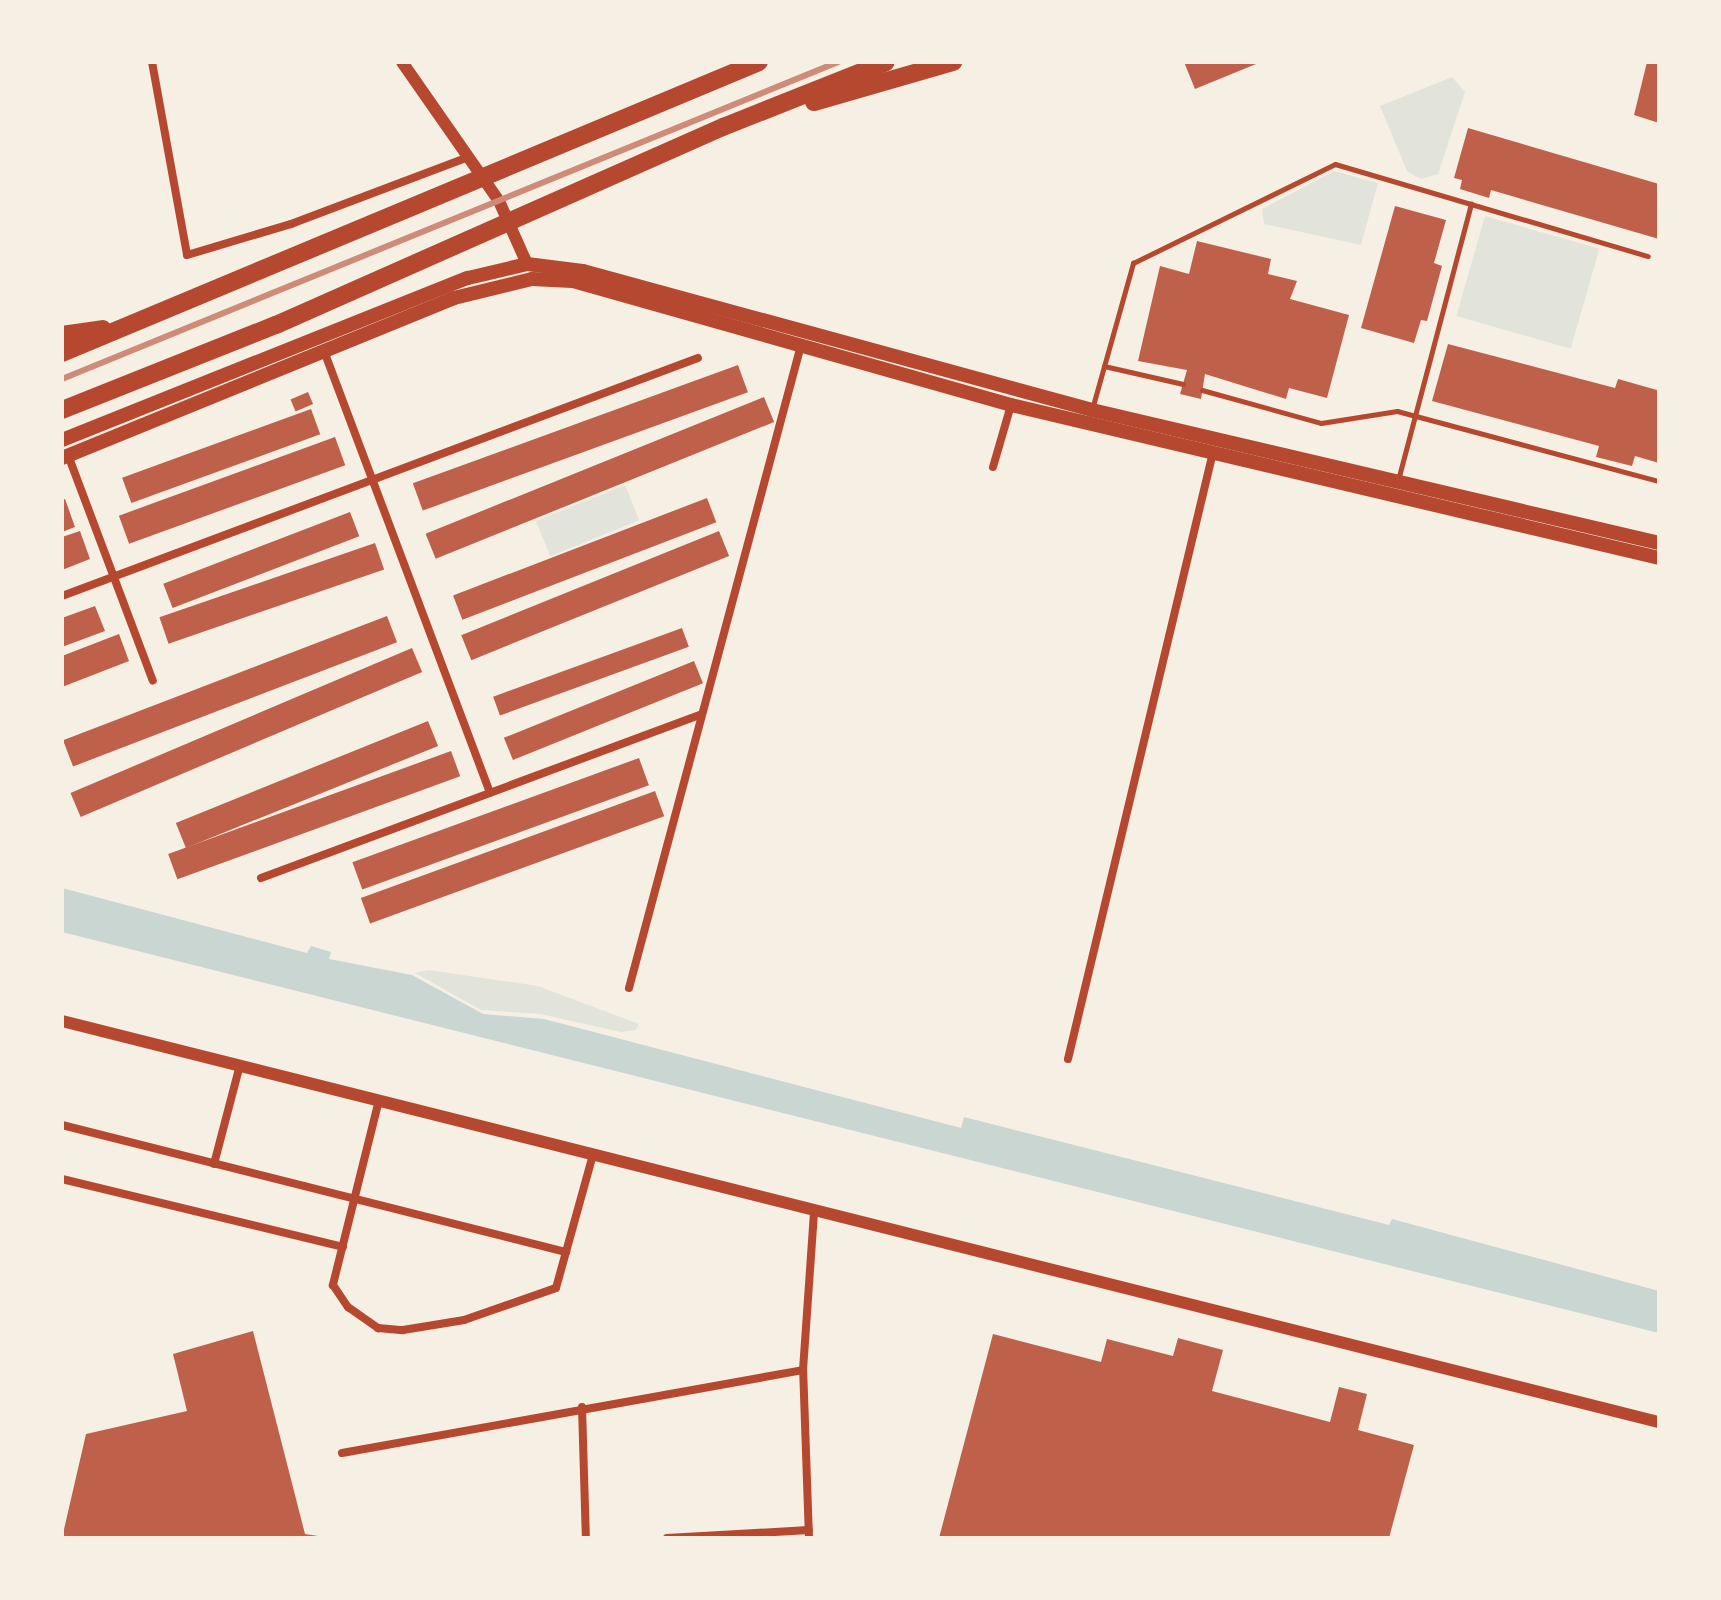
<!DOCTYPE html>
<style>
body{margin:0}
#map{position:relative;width:1721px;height:1600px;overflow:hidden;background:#f6efe4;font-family:"Nunito Sans",sans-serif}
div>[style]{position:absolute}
.green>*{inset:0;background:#e2e4dc;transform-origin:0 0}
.water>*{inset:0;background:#c9d6d2}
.building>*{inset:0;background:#bf614a;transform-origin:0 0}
.service>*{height:5px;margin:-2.5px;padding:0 2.5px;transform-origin:2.5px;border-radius:2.5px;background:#b5482f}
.minor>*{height:8px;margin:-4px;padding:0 4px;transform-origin:4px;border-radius:4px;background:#b5482f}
.tertiary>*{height:12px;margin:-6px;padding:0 6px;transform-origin:6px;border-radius:6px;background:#b5482f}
.secondary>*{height:14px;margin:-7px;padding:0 7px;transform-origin:7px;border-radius:7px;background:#b5482f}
.motorway>*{height:18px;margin:-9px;padding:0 9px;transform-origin:9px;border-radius:9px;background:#b5482f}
.rail>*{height:6px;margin:-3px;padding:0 3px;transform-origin:3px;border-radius:3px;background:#cf8b77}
span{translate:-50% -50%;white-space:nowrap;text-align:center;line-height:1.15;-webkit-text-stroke:6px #f6efe4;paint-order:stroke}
.frame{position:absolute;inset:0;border:64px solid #f6efe4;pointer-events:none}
</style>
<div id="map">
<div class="green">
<i style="clip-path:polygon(1452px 77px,1465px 92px,1438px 174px,1421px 179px,1407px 171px,1380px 106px)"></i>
<i style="clip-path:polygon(1334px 171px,1378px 183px,1361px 245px,1264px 224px,1262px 209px)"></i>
<i style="left:1485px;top:216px;width:119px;height:104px;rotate:16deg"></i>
<i style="left:625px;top:485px;width:38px;height:96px;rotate:68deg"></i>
<i style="clip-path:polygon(429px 970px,538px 986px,639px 1024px,636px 1030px,621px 1032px,540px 1014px,481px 1010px,415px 973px)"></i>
</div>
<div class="water">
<i style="clip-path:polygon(62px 888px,307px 953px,311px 946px,331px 952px,329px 959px,412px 975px,483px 1014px,544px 1019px,961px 1128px,964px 1117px,1389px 1225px,1392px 1219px,1659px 1291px,1659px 1333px,62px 932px)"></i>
</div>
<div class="building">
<i style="clip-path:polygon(1184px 62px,1261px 62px,1195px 89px)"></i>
<i style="clip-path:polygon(1647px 62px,1659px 62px,1659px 123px,1634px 115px)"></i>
<i style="clip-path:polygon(1468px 128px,1659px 184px,1659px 239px,1491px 190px,1489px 198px,1460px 189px,1462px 180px,1454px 178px)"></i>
<i style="clip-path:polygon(1395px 206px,1446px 220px,1434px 263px,1442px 266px,1427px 321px,1421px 320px,1414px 343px,1361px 328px)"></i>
<i style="clip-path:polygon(1197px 241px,1271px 259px,1268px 274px,1297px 281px,1290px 299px,1349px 315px,1327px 398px,1289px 388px,1286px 399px,1205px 374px,1201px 399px,1180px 394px,1187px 370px,1138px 361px,1160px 266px,1189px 274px)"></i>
<i style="clip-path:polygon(1448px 344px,1615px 388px,1618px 379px,1657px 390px,1659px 463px,1635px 456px,1632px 466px,1596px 457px,1599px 446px,1432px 401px)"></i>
<i style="left:738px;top:365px;width:29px;height:346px;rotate:70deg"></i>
<i style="left:308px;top:392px;width:13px;height:19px;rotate:67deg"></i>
<i style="left:764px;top:397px;width:27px;height:365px;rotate:68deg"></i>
<i style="left:311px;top:409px;width:27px;height:201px;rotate:70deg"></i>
<i style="left:335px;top:437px;width:30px;height:230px;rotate:70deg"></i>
<i style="left:707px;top:498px;width:26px;height:272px;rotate:69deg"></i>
<i style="clip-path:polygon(65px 499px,75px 527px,62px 532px,62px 500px)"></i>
<i style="left:350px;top:512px;width:26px;height:200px;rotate:69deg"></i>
<i style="clip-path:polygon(80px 531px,90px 559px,62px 570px,62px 537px)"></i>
<i style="left:719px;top:531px;width:27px;height:278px;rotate:68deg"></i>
<i style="left:375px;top:543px;width:28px;height:228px;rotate:71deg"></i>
<i style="clip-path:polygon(95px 606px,105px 631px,62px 647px,62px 618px)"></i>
<i style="left:387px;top:616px;width:28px;height:347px;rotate:69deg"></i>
<i style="left:682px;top:628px;width:20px;height:201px;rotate:70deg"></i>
<i style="clip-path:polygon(119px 634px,129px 661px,62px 687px,62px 656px)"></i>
<i style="left:412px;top:648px;width:26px;height:371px;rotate:67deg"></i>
<i style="left:694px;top:661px;width:24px;height:205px;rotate:68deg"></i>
<i style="left:428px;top:721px;width:27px;height:272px;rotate:68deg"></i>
<i style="left:451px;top:751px;width:27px;height:301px;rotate:70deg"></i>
<i style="left:639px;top:758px;width:29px;height:305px;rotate:70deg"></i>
<i style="left:655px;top:791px;width:27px;height:313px;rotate:70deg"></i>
<i style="clip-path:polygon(253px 1331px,305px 1534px,331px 1538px,62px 1538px,86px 1434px,187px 1411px,173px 1354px)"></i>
<i style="clip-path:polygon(993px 1334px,1101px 1362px,1107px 1339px,1173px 1356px,1178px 1338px,1223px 1350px,1212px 1391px,1330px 1422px,1339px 1387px,1367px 1394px,1358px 1430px,1414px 1445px,1389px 1538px,939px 1538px)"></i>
</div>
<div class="service">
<i style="left:1104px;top:366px;width:81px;rotate:12.8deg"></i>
<i style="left:1202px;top:390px;width:123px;rotate:15.5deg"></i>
<i style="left:1321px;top:423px;width:77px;rotate:-9deg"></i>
<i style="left:1397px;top:411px;width:271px;rotate:15deg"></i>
<i style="left:1092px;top:409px;width:152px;rotate:-74.3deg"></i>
<i style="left:1133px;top:263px;width:225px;rotate:-26.1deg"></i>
<i style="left:1335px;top:164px;width:326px;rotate:16.4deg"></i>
<i style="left:1398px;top:480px;width:286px;rotate:-75.2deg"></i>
</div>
<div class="minor">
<i style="left:152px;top:62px;width:196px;rotate:79.7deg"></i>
<i style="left:187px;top:255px;width:109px;rotate:-16.6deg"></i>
<i style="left:291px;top:224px;width:189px;rotate:-20.7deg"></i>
<i style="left:324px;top:351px;width:472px;rotate:69.4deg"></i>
<i style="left:68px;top:455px;width:241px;rotate:69.4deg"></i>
<i style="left:993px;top:467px;width:65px;rotate:-73.8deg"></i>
<i style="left:62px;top:596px;width:679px;rotate:-20.52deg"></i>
<i style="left:261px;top:878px;width:470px;rotate:-20.4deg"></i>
<i style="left:629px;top:988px;width:666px;rotate:-75.02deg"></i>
<i style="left:1068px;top:1059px;width:624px;rotate:-76.56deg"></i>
<i style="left:379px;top:1100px;width:191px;rotate:104deg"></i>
<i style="left:333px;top:1285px;width:27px;rotate:56deg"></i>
<i style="left:348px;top:1307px;width:37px;rotate:35deg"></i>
<i style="left:378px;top:1328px;width:25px;rotate:5deg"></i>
<i style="left:403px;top:1330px;width:62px;rotate:-9.3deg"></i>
<i style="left:464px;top:1320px;width:97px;rotate:-19.2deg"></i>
<i style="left:556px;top:1288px;width:138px;rotate:-74.5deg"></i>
<i style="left:62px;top:1125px;width:520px;rotate:14.14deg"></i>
<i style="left:214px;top:1164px;width:102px;rotate:-75.3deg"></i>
<i style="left:62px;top:1179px;width:289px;rotate:13.6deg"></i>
<i style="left:582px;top:1407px;width:131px;rotate:88.3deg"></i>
<i style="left:342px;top:1453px;width:468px;rotate:-10.2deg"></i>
<i style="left:667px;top:1538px;width:142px;rotate:-3.2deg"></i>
<i style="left:809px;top:1538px;width:168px;rotate:-92deg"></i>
<i style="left:803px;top:1370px;width:158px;rotate:-86deg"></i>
</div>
<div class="tertiary">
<i style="left:402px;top:62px;width:169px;rotate:55.1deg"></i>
<i style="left:499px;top:201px;width:69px;rotate:66deg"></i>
<i style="left:62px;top:1021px;width:1647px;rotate:14.1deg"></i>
</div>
<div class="secondary">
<i style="left:62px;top:440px;width:437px;rotate:-21.8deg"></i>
<i style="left:468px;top:278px;width:61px;rotate:-13.3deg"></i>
<i style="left:527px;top:264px;width:56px;rotate:7.1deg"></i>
<i style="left:583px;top:271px;width:528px;rotate:15.27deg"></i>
<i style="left:1092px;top:410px;width:582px;rotate:13.2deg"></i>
<i style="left:62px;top:458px;width:423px;rotate:-22.2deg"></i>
<i style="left:454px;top:298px;width:80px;rotate:-13.7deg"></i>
<i style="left:532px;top:279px;width:41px;rotate:2.8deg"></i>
<i style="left:573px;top:281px;width:455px;rotate:15.8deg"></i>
<i style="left:1011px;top:405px;width:666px;rotate:13.28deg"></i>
</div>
<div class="motorway">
<i style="left:814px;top:102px;width:145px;rotate:-16.1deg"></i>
<i style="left:62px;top:335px;width:41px;rotate:-8.3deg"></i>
<i style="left:62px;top:353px;width:755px;rotate:-22.66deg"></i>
<i style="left:62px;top:410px;width:230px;rotate:-21.7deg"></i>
<i style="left:276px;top:325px;width:489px;rotate:-23.9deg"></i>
<i style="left:723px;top:127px;width:175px;rotate:-21.7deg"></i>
</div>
<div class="rail">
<i style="left:62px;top:379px;width:838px;rotate:-22.22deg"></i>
</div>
<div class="frame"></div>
</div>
